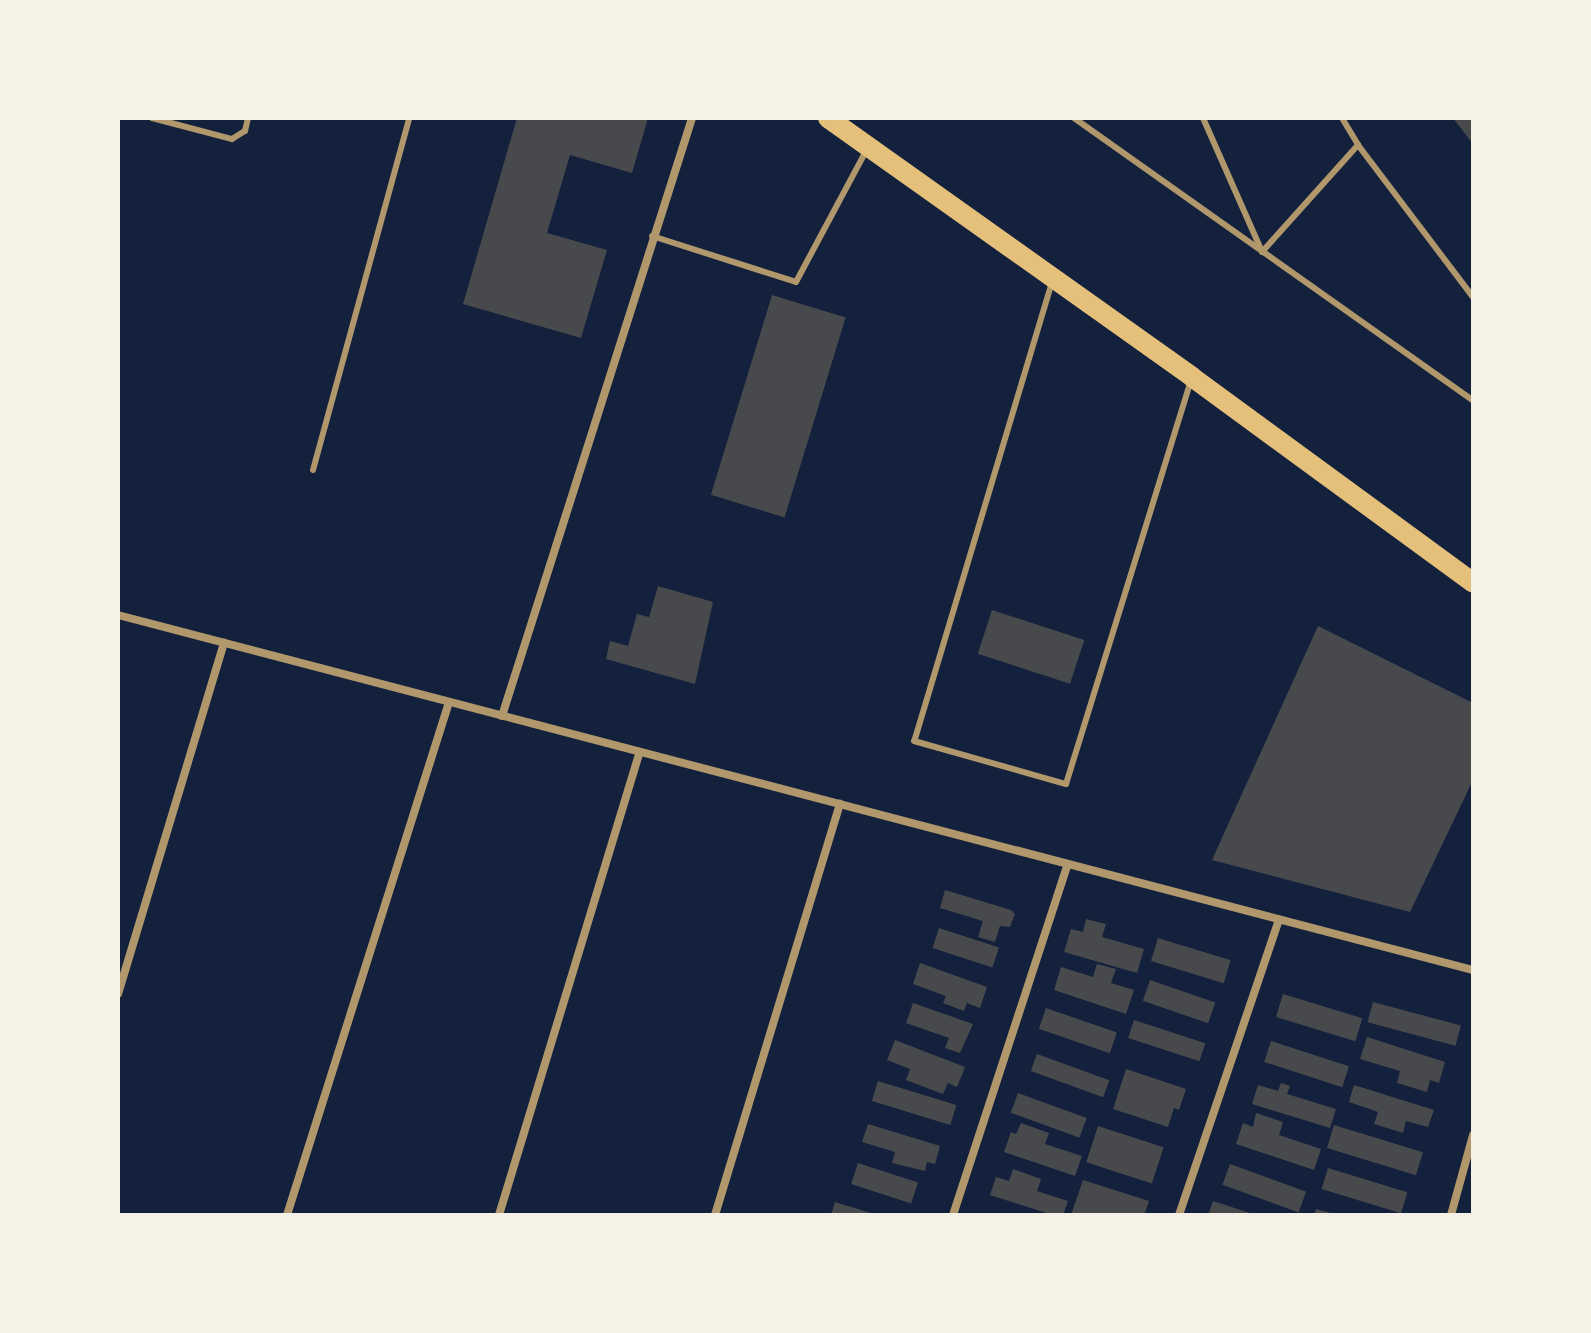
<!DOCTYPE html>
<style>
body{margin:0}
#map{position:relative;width:1591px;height:1333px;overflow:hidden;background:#14213d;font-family:"Fira Sans Condensed",sans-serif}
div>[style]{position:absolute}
.building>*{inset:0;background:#48494c;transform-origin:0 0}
.service>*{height:6px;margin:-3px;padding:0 3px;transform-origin:3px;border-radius:3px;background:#b1986c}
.minor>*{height:8px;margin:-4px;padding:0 4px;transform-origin:4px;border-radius:4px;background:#b1986c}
.primary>*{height:20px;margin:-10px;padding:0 10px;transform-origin:10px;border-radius:10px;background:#e5c07b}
span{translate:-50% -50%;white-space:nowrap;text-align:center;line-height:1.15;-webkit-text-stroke:6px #f6f1e7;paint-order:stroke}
.frame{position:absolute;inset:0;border:120px solid #f6f1e7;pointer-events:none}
</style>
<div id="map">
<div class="building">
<i style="clip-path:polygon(517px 118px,648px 118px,632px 173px,570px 155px,547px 233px,607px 250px,581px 338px,463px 304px)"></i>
<i style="clip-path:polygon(1453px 118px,1473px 118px,1473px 144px)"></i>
<i style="left:772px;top:295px;width:77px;height:209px;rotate:17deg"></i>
<i style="clip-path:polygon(658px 586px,713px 602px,695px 684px,606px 659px,610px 641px,628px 646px,637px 614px,649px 617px)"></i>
<i style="left:992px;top:610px;width:97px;height:46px;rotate:18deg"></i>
<i style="clip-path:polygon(1318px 626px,1473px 703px,1473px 780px,1410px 912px,1212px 860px)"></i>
<i style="clip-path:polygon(945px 890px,1011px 910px,1015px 914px,1010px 927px,1000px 926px,995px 942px,978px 937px,983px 921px,940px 908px)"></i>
<i style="clip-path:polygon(1086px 919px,1106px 924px,1102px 937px,1144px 949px,1137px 973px,1064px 952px,1071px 929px,1083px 932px)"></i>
<i style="left:939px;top:928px;width:63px;height:21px;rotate:18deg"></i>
<i style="left:1158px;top:938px;width:76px;height:24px;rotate:17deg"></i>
<i style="clip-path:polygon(920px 963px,987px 987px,980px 1008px,967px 1003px,964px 1011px,943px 1003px,946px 996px,913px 984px)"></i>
<i style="clip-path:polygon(1097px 964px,1116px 969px,1111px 983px,1134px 990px,1126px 1014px,1054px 990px,1061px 967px,1093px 977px)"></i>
<i style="left:1150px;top:980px;width:69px;height:22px;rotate:19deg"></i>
<i style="left:1283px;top:994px;width:83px;height:24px;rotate:17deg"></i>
<i style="left:1373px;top:1002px;width:91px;height:21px;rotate:15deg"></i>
<i style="clip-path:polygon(913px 1003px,973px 1024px,960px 1053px,945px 1048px,949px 1038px,906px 1023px)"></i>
<i style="left:1046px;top:1008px;width:75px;height:22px;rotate:19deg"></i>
<i style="left:1134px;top:1020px;width:75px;height:19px;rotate:18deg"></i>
<i style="clip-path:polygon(1367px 1037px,1445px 1062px,1439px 1083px,1430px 1080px,1427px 1092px,1397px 1083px,1400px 1071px,1360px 1059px)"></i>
<i style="clip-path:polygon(895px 1040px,965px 1067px,957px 1087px,948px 1083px,943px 1094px,906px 1080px,910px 1069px,887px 1060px)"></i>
<i style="left:1271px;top:1041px;width:82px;height:22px;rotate:18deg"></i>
<i style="left:1037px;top:1054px;width:77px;height:18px;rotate:20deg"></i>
<i style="clip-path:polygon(1126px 1069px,1186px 1089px,1179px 1110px,1174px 1108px,1168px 1127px,1113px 1109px)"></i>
<i style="left:878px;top:1081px;width:82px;height:21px;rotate:17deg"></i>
<i style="clip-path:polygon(1281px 1083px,1290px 1086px,1287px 1094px,1336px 1109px,1330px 1128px,1252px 1104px,1258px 1085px,1278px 1091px)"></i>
<i style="clip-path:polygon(1354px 1085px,1434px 1110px,1428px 1127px,1406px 1121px,1403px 1133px,1374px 1124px,1378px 1112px,1349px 1102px)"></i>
<i style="left:1018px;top:1093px;width:73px;height:21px;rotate:20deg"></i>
<i style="clip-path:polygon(1256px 1113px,1283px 1122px,1279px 1135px,1321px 1149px,1314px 1170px,1236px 1144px,1243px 1123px,1253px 1127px)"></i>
<i style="clip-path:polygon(1021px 1123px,1049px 1133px,1045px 1144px,1082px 1156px,1075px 1176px,1004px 1152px,1011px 1132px,1016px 1134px)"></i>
<i style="clip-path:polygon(868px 1124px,940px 1146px,935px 1164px,927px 1162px,925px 1171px,892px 1163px,895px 1152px,862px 1142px)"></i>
<i style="left:1334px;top:1125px;width:93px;height:24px;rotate:17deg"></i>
<i style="left:1098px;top:1126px;width:69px;height:38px;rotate:18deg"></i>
<i style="left:858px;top:1163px;width:63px;height:22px;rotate:18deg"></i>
<i style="left:1230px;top:1164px;width:81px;height:22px;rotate:20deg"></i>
<i style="left:1328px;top:1168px;width:83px;height:22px;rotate:17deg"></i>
<i style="clip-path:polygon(1013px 1169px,1041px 1179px,1037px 1191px,1068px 1201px,1063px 1215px,1053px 1215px,990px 1195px,996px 1177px,1009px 1181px)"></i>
<i style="clip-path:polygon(1083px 1180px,1149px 1201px,1144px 1215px,1071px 1215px)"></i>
<i style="clip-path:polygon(1213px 1201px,1253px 1214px,1253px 1215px,1208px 1215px)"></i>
<i style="clip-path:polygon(835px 1202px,874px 1214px,874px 1215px,831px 1215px)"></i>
<i style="clip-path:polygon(1316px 1209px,1334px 1214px,1334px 1215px,1314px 1215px)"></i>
</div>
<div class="service">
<i style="left:152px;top:118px;width:83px;rotate:14.7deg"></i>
<i style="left:232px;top:139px;width:15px;rotate:-32deg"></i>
<i style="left:245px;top:131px;width:13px;rotate:-77deg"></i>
<i style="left:1074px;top:118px;width:489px;rotate:35.3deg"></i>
<i style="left:1203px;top:118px;width:146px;rotate:66.2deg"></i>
<i style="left:1262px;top:252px;width:144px;rotate:-48.1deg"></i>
<i style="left:1342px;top:118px;width:31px;rotate:59deg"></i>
<i style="left:1358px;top:145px;width:191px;rotate:52.9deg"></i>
<i style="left:652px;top:236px;width:151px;rotate:17.7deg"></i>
<i style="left:796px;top:282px;width:149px;rotate:-61.9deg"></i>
<i style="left:1052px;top:282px;width:479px;rotate:106.7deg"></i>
<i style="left:914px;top:741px;width:158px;rotate:15.8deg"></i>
<i style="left:1066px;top:784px;width:423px;rotate:-72.8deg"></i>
<i style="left:313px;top:470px;width:365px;rotate:-74.7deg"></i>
</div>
<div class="minor">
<i style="left:118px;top:615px;width:1401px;rotate:14.68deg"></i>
<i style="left:502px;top:716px;width:627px;rotate:-72.37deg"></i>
<i style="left:118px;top:994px;width:367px;rotate:-73.2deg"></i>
<i style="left:287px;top:1215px;width:538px;rotate:-72.47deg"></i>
<i style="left:499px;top:1215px;width:484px;rotate:-73.1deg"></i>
<i style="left:715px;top:1215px;width:430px;rotate:-73.1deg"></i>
<i style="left:953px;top:1215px;width:369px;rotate:-71.9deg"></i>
<i style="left:1179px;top:1215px;width:312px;rotate:-71.3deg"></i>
<i style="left:1451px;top:1215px;width:83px;rotate:-74.6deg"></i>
</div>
<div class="primary">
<i style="left:828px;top:118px;width:447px;rotate:35.4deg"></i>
<i style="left:1192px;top:377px;width:348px;rotate:36.2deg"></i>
</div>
<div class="frame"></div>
</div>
